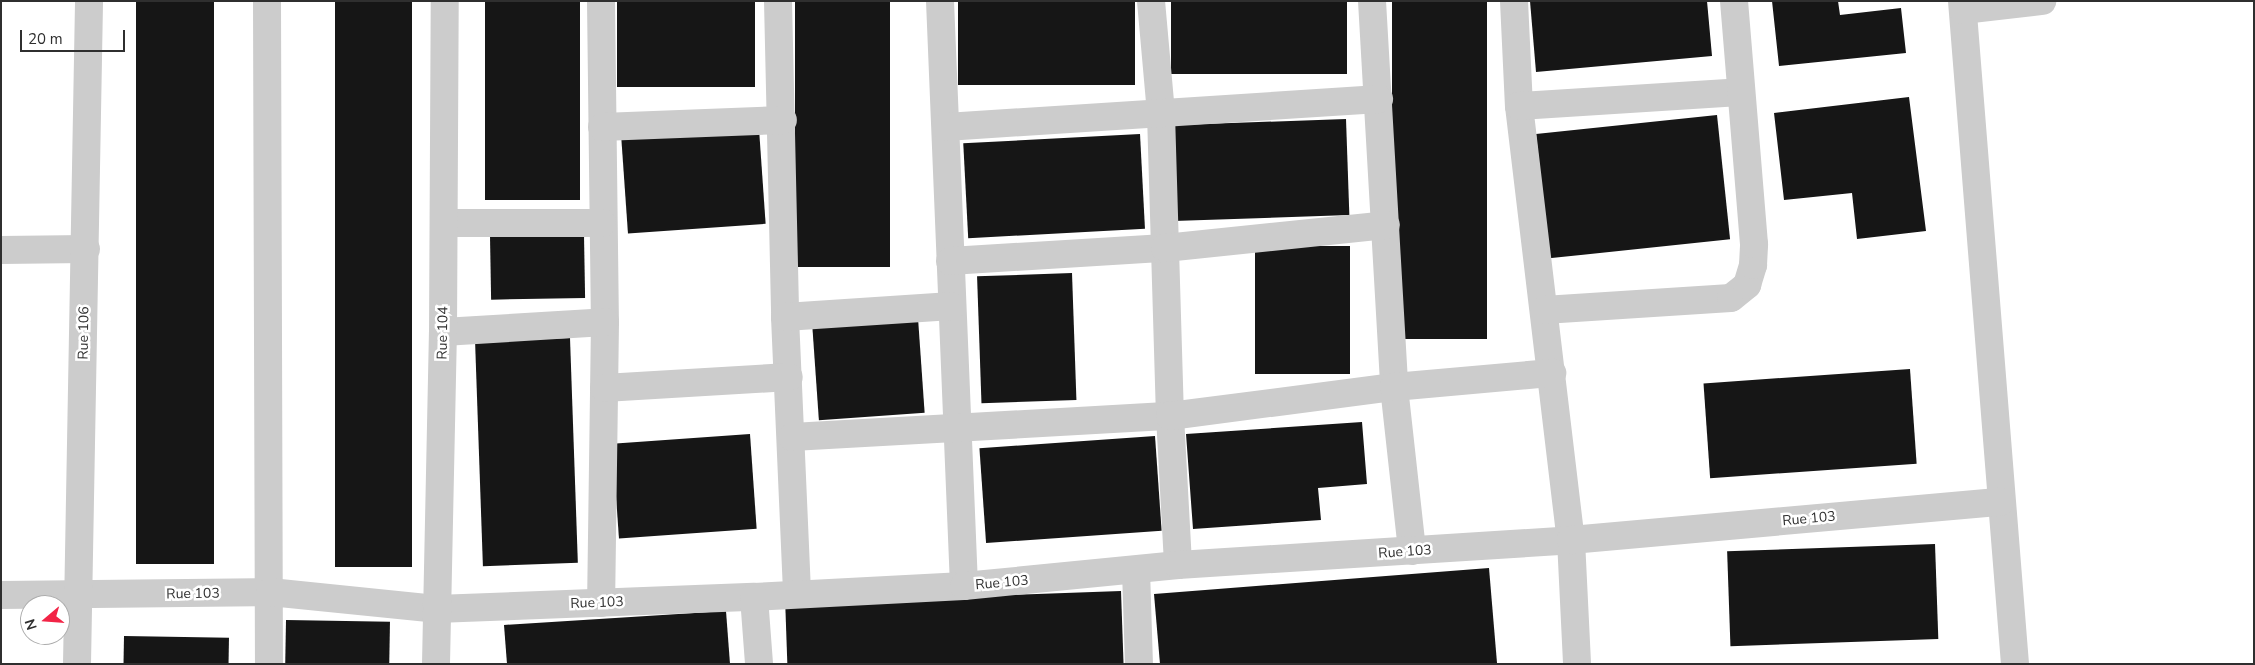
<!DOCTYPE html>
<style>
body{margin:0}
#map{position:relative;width:2255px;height:665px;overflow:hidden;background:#fff;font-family:"Nunito Sans",sans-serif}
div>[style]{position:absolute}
.building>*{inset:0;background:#161616;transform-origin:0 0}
.minor>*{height:28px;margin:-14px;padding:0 14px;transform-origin:14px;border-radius:14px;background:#ccc}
span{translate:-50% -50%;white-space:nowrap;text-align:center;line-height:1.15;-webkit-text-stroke:5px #fff;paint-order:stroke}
.street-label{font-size:14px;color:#2f2f2f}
.frame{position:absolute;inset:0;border:2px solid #2f2f2f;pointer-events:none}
.north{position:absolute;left:20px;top:595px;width:50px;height:50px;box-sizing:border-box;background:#fff;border:1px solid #acacac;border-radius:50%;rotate:252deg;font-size:14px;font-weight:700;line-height:20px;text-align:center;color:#2f2f2f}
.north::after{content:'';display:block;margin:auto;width:18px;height:22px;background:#f22446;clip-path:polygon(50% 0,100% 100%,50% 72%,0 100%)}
.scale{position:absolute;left:20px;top:30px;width:105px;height:22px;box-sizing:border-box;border:2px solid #2f2f2f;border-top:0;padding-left:6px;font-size:15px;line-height:18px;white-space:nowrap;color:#2f2f2f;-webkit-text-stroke:4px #fff;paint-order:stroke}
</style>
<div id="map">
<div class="building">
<i style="left:136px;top:1px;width:78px;height:563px"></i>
<i style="left:335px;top:1px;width:77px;height:566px"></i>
<i style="left:485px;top:1px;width:95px;height:199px"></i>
<i style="left:617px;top:1px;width:138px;height:86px"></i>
<i style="left:795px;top:1px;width:95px;height:266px"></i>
<i style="left:958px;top:1px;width:177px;height:84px"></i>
<i style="left:1171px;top:1px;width:176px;height:73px"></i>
<i style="left:1392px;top:1px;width:95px;height:338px"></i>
<i style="clip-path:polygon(1530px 1px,1707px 1px,1712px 56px,1536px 72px)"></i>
<i style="clip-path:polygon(1772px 1px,1838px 1px,1840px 15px,1901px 8px,1906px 53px,1779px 66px)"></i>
<i style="clip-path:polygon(1909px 97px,1926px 231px,1857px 239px,1852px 193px,1784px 200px,1774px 113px)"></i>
<i style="left:1717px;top:115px;width:125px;height:182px;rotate:84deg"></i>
<i style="left:1346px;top:119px;width:96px;height:176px;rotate:88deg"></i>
<i style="left:759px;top:129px;width:95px;height:138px;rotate:86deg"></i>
<i style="left:1140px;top:134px;width:95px;height:177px;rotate:87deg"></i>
<i style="left:584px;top:235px;width:63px;height:94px;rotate:89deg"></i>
<i style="left:1255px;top:246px;width:95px;height:128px"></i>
<i style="left:1072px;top:273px;width:127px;height:95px;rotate:88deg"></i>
<i style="left:918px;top:318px;width:95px;height:106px;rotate:86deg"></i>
<i style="left:570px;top:338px;width:225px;height:95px;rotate:88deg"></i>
<i style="left:1910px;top:369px;width:95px;height:207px;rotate:86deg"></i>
<i style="clip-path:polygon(1362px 422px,1367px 484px,1318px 488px,1321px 520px,1193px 529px,1186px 434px)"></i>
<i style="left:750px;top:434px;width:95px;height:138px;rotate:86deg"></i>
<i style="left:1155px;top:436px;width:95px;height:176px;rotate:86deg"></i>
<i style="left:1935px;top:544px;width:95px;height:208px;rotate:88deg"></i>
<i style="clip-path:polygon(1489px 568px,1497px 663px,1160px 664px,1154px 594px)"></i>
<i style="left:1121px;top:591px;width:73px;height:336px;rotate:88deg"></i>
<i style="clip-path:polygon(726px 611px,730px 664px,507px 664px,504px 625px)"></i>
<i style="left:286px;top:620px;width:104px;height:44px;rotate:1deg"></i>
<i style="left:124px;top:636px;width:105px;height:28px;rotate:1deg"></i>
</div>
<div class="minor">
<i style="left:267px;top:1px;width:663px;rotate:89.83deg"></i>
<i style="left:601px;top:1px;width:321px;rotate:89.3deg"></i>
<i style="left:605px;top:322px;width:281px;rotate:90.8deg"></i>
<i style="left:778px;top:1px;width:316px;rotate:88.7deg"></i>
<i style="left:785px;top:317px;width:277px;rotate:87.5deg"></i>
<i style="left:940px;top:1px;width:585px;rotate:87.65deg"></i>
<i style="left:1151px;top:1px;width:113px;rotate:84.9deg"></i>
<i style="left:1161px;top:114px;width:302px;rotate:88.3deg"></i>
<i style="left:1170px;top:416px;width:149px;rotate:86.9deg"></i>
<i style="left:1372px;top:1px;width:387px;rotate:86.7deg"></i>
<i style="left:1394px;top:387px;width:165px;rotate:83.7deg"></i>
<i style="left:1514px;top:1px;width:105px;rotate:87.3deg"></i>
<i style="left:1519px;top:106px;width:437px;rotate:83.2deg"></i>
<i style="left:1571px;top:540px;width:124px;rotate:87.2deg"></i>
<i style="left:1962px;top:1px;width:665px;rotate:85.43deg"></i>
<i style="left:1963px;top:10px;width:80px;rotate:-6.5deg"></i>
<i style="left:1519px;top:106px;width:221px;rotate:-3.6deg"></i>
<i style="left:602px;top:127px;width:181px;rotate:-2.2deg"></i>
<i style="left:946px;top:127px;width:434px;rotate:-3.7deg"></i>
<i style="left:445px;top:223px;width:157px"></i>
<i style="left:1px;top:250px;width:85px;rotate:-0.7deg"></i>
<i style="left:950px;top:261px;width:215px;rotate:-3.5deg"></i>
<i style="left:1165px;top:248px;width:222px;rotate:-5.9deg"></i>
<i style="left:1544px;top:310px;width:187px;rotate:-3.7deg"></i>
<i style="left:1731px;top:298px;width:21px;rotate:-39deg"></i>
<i style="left:1747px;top:285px;width:21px;rotate:-73deg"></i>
<i style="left:1753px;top:265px;width:21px;rotate:-87deg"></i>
<i style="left:1754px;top:244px;width:244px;rotate:-94.7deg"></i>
<i style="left:785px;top:317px;width:167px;rotate:-3.8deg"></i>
<i style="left:443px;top:332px;width:162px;rotate:-3.5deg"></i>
<i style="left:604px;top:388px;width:185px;rotate:-3.4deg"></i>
<i style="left:792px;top:437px;width:379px;rotate:-3.2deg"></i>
<i style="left:1170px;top:416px;width:226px;rotate:-7.4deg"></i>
<i style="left:1394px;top:387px;width:159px;rotate:-5.1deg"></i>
<i style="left:1136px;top:570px;width:94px;rotate:88.2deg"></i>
<i style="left:1px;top:595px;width:269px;rotate:-0.6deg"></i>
<i style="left:270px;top:592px;width:167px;rotate:5.8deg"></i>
<i style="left:436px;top:609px;width:318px;rotate:-2.2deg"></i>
<i style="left:754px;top:597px;width:210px;rotate:-3deg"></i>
<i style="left:964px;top:586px;width:215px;rotate:-5.6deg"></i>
<i style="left:1178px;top:565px;width:394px;rotate:-3.6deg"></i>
<i style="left:1571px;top:540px;width:431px;rotate:-5.1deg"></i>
<i style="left:754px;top:597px;width:67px;rotate:85.7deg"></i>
<i style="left:77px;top:664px;width:663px;rotate:-88.96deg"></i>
<i style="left:436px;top:664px;width:332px;rotate:-88.8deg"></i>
<i style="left:443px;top:332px;width:331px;rotate:-89.7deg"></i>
</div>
<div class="street-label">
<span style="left:84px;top:333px;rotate:-89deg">Rue 106</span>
<span style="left:443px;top:333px;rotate:-89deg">Rue 104</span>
<span style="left:1809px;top:519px;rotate:-5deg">Rue 103</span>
<span style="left:1405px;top:552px;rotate:-4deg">Rue 103</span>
<span style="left:1002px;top:583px;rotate:-5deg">Rue 103</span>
<span style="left:193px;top:594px;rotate:-1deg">Rue 103</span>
<span style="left:597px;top:603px;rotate:-2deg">Rue 103</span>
</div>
<div class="frame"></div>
<div class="north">N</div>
<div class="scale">20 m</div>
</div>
